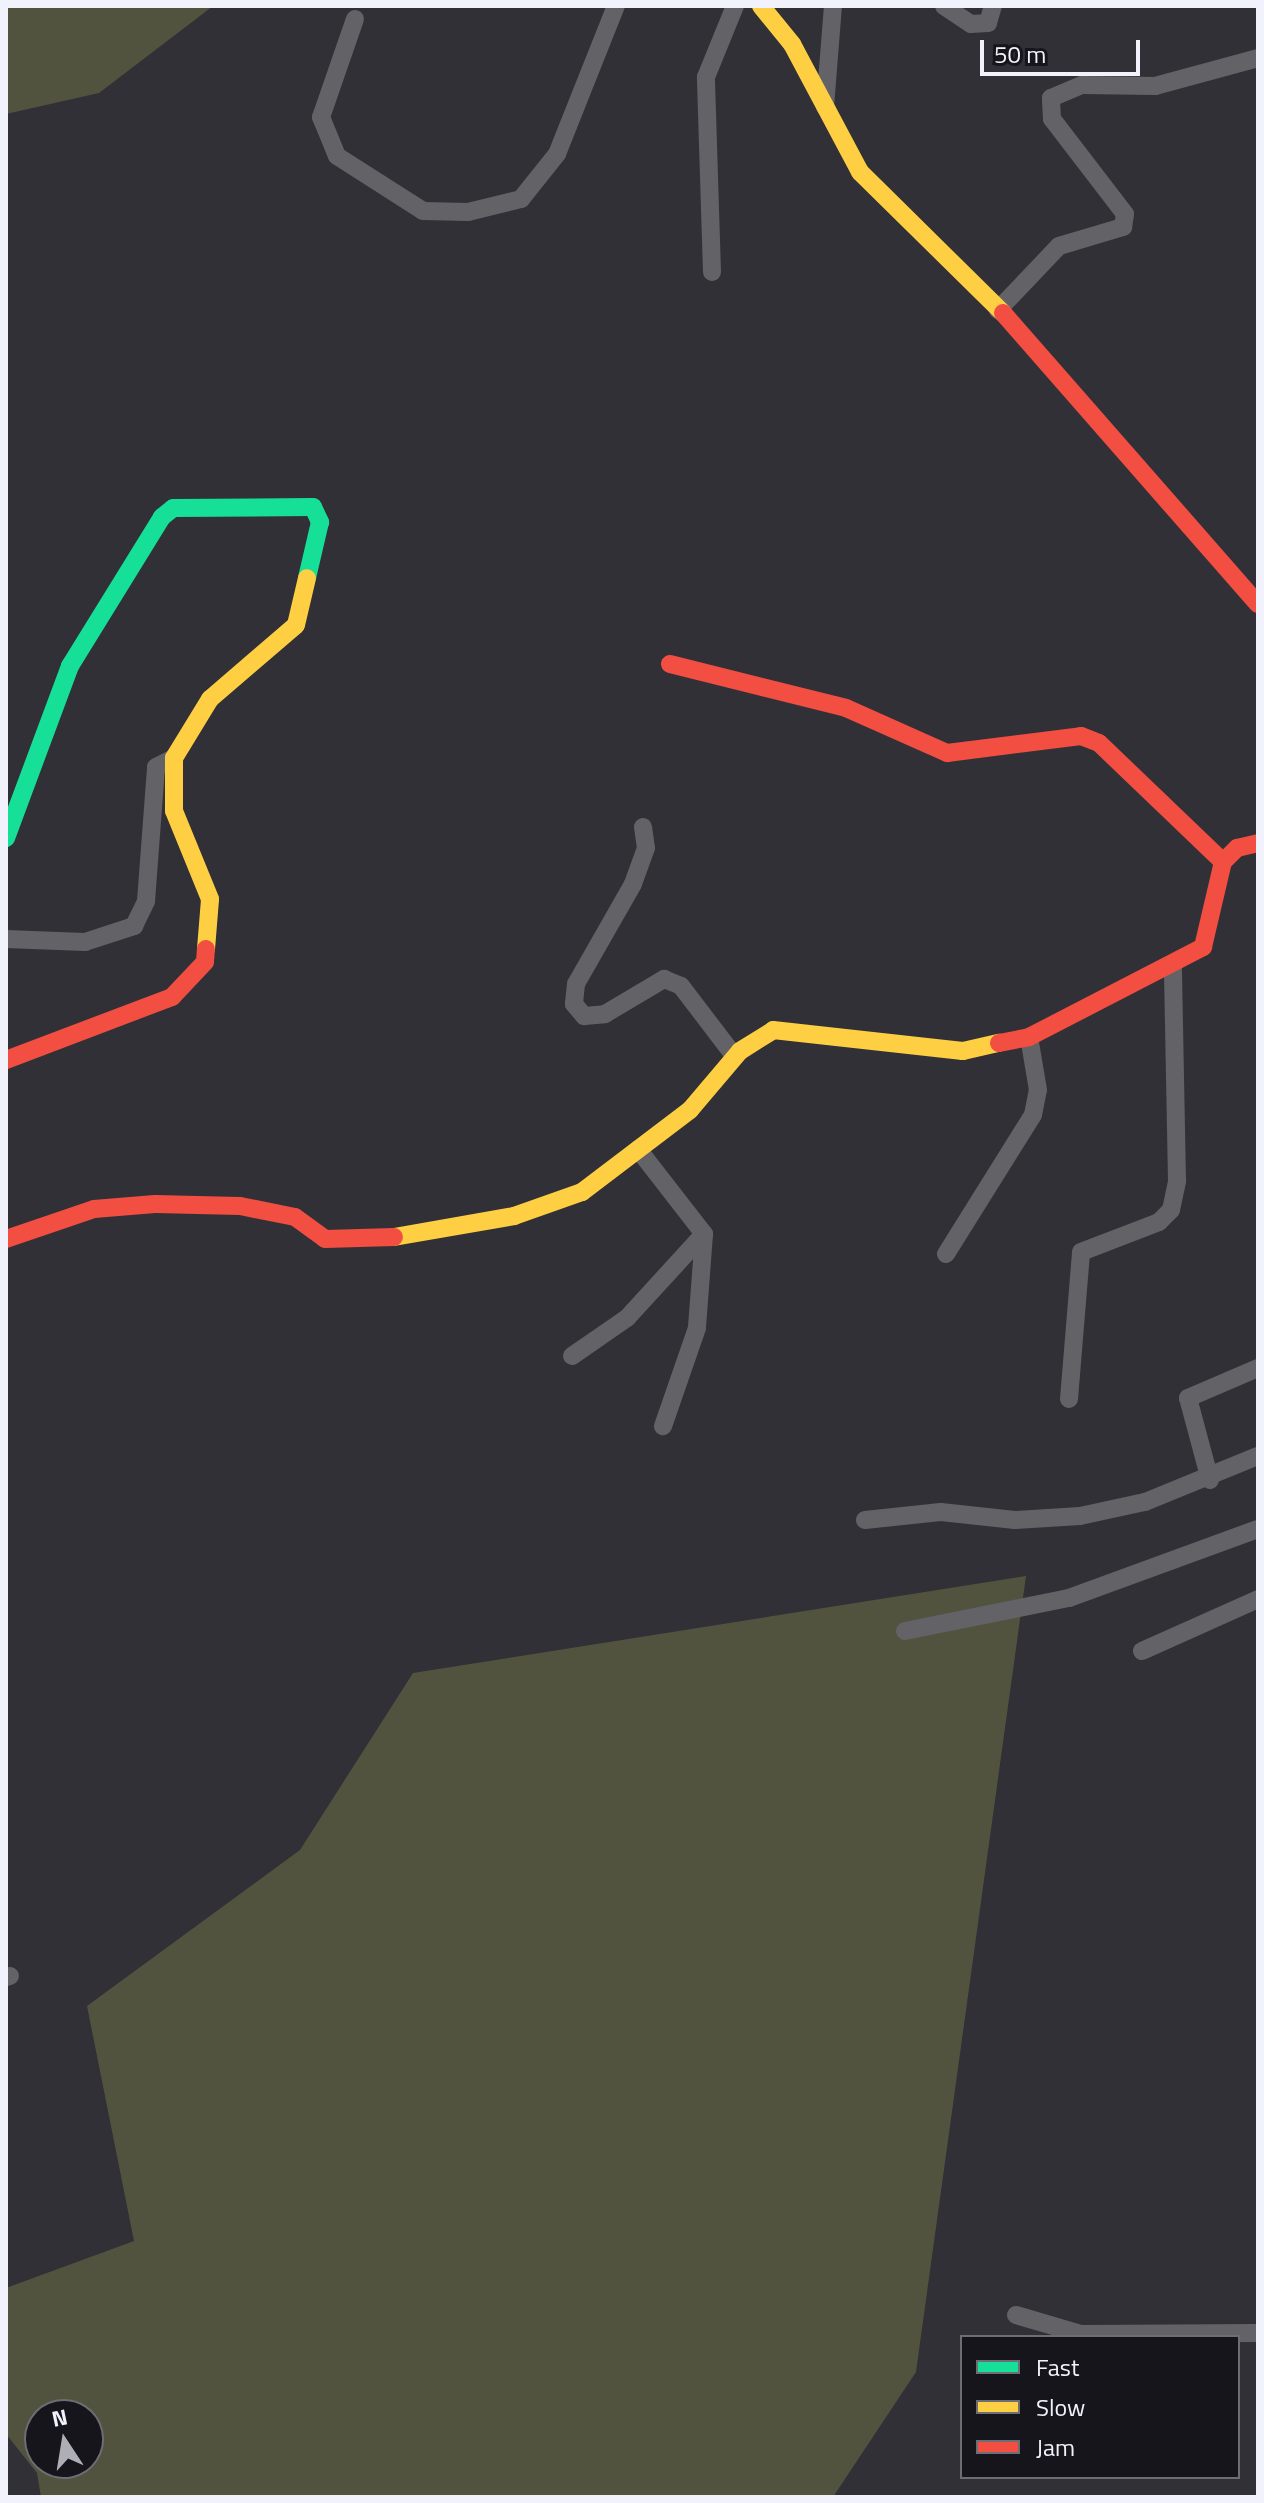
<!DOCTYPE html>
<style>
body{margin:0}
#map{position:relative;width:1264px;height:2503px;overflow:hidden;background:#303036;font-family:"Titillium Web",sans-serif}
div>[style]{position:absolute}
.green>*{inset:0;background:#52533f}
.street>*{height:18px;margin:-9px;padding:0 9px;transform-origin:9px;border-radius:9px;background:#626267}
.fast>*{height:18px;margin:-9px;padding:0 9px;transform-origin:9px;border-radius:9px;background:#16e098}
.slow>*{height:18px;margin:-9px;padding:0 9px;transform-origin:9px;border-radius:9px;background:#ffcf43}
.jam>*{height:18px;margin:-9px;padding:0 9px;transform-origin:9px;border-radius:9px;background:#f24e42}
span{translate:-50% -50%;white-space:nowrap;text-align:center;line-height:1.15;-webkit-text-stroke:8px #15151b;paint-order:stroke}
.frame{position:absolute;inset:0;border:8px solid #f2f2fc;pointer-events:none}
.legend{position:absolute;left:960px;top:2335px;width:280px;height:144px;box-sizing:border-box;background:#15151b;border:2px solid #6d6d75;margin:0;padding:10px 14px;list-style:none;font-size:24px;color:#f2f2fc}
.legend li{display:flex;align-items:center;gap:16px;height:40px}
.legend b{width:40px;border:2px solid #6d6d75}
.north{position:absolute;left:24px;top:2399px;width:80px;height:80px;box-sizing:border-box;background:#15151b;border:2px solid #6d6d75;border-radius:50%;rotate:348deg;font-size:22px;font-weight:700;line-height:32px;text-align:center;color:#f2f2fc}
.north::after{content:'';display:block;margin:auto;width:28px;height:36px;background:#aeaeb7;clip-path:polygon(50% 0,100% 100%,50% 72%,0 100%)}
.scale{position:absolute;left:980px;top:40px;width:160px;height:36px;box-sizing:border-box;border:4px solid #f2f2fc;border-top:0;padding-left:10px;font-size:24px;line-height:28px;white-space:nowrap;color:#f2f2fc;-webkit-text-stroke:6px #15151b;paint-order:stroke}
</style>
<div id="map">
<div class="green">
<i style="clip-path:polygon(6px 6px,213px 6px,99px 93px,6px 114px)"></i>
<i style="clip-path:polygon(evenodd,1026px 1576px,916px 2372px,833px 2497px,41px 2497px,37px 2473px,6px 2434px,6px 2288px,134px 2241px,87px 2006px,300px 1850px,413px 1673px,1026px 1576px,40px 2415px,88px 2415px,88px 2463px,40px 2463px,40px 2415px)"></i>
</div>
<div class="street">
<i style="left:944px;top:6px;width:32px;rotate:34deg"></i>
<i style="left:971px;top:24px;width:17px;rotate:-3deg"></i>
<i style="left:988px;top:23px;width:18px;rotate:-74deg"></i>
<i style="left:355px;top:19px;width:104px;rotate:109.1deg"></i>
<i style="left:321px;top:117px;width:42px;rotate:67.7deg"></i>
<i style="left:337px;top:156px;width:102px;rotate:32.6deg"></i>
<i style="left:423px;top:211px;width:45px;rotate:1.3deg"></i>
<i style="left:468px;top:212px;width:55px;rotate:-13.8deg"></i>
<i style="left:521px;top:199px;width:58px;rotate:-51.3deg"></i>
<i style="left:557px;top:154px;width:159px;rotate:-68.3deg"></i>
<i style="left:825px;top:107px;width:101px;rotate:-85.5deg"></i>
<i style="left:712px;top:272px;width:195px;rotate:-91.8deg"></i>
<i style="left:706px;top:77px;width:77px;rotate:-67.8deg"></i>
<i style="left:998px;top:310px;width:88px;rotate:-46.4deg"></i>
<i style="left:1059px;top:246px;width:67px;rotate:-16.5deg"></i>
<i style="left:1123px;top:227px;width:13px;rotate:-81deg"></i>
<i style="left:1125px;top:214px;width:120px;rotate:-127.5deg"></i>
<i style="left:1052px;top:119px;width:21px;rotate:-93deg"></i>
<i style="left:1051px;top:98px;width:34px;rotate:-23deg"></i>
<i style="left:1082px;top:85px;width:73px;rotate:0.8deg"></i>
<i style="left:1155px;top:86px;width:107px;rotate:-15.2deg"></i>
<i style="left:643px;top:827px;width:21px;rotate:82deg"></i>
<i style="left:646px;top:848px;width:38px;rotate:110deg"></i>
<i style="left:633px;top:884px;width:115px;rotate:119.7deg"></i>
<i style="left:576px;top:984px;width:20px;rotate:96deg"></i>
<i style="left:574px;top:1004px;width:16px;rotate:50deg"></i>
<i style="left:584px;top:1016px;width:21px;rotate:-5deg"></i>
<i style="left:605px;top:1014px;width:69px;rotate:-30.7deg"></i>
<i style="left:664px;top:979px;width:18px;rotate:22deg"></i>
<i style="left:681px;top:986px;width:89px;rotate:52.7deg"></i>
<i style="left:6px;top:939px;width:79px;rotate:2.2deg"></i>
<i style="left:85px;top:942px;width:52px;rotate:-18.1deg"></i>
<i style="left:134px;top:926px;width:28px;rotate:-64deg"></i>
<i style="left:146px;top:901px;width:134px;rotate:-85.7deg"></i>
<i style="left:156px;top:767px;width:20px;rotate:-27deg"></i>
<i style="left:638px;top:1149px;width:108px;rotate:52.2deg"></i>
<i style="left:704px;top:1234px;width:94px;rotate:94.3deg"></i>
<i style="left:697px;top:1328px;width:104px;rotate:109.1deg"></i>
<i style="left:946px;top:1254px;width:164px;rotate:-58deg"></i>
<i style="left:1033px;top:1115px;width:25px;rotate:-79deg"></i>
<i style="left:1038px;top:1090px;width:54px;rotate:-99.6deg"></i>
<i style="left:572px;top:1356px;width:67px;rotate:-34.6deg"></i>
<i style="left:627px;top:1318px;width:114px;rotate:-47.5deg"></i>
<i style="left:1069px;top:1399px;width:147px;rotate:-85.3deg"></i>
<i style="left:1081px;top:1252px;width:84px;rotate:-21deg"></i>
<i style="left:1159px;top:1222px;width:17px;rotate:-45deg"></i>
<i style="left:1171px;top:1210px;width:30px;rotate:-78deg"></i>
<i style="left:1177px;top:1181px;width:213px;rotate:-91.1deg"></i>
<i style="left:1210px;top:1480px;width:85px;rotate:-105deg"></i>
<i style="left:1188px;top:1398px;width:76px;rotate:-23.2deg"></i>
<i style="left:865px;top:1520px;width:76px;rotate:-6deg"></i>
<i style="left:941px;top:1512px;width:74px;rotate:6.2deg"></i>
<i style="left:1015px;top:1520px;width:65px;rotate:-3.5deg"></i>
<i style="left:1080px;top:1516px;width:66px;rotate:-12.2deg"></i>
<i style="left:1145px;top:1502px;width:122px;rotate:-22.2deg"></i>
<i style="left:905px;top:1631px;width:167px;rotate:-11.4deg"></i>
<i style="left:1069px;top:1598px;width:201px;rotate:-20.1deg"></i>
<i style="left:1142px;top:1651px;width:127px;rotate:-24.1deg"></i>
<i style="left:6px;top:1977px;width:4px;rotate:-14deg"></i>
<i style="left:1016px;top:2315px;width:68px;rotate:16.3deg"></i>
<i style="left:1081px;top:2334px;width:177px;rotate:-0.3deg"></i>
</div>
<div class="fast">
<i style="left:6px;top:838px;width:184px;rotate:-69.6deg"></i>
<i style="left:70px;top:666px;width:175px;rotate:-58.3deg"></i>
<i style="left:162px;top:517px;width:14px;rotate:-39deg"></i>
<i style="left:173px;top:508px;width:140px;rotate:-0.4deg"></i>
<i style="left:313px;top:507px;width:17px;rotate:65deg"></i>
<i style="left:320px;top:522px;width:57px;rotate:103.1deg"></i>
</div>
<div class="slow">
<i style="left:761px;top:6px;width:49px;rotate:50.8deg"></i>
<i style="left:792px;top:44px;width:145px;rotate:62deg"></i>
<i style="left:860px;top:172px;width:201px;rotate:44.6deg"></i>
<i style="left:206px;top:949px;width:50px;rotate:-85.4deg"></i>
<i style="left:210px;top:899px;width:95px;rotate:-112.2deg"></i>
<i style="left:174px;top:811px;width:53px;rotate:-90deg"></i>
<i style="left:174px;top:758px;width:69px;rotate:-58.6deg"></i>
<i style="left:210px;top:699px;width:113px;rotate:-40.7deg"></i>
<i style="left:296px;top:625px;width:48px;rotate:-76.8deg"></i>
<i style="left:394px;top:1237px;width:122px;rotate:-9.9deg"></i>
<i style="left:514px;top:1216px;width:72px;rotate:-19.4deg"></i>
<i style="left:582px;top:1192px;width:136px;rotate:-37.2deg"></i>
<i style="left:690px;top:1110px;width:77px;rotate:-49.7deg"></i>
<i style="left:740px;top:1051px;width:39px;rotate:-32deg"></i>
<i style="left:773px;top:1030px;width:191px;rotate:6.3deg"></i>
<i style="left:963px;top:1051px;width:37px;rotate:-13deg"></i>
</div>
<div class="jam">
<i style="left:1003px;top:313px;width:387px;rotate:48.8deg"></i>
<i style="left:670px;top:664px;width:181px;rotate:14deg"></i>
<i style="left:846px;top:708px;width:111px;rotate:24deg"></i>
<i style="left:947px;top:753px;width:135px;rotate:-7.2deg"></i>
<i style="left:1081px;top:736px;width:19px;rotate:21deg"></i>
<i style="left:1099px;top:743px;width:172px;rotate:43.8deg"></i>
<i style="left:999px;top:1043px;width:31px;rotate:-11deg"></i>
<i style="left:1029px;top:1037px;width:196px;rotate:-27.3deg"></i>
<i style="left:1203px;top:947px;width:87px;rotate:-76.8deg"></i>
<i style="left:1223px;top:862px;width:20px;rotate:-45deg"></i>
<i style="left:1237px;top:848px;width:22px;rotate:-13deg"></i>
<i style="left:6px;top:1060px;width:178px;rotate:-20.8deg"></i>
<i style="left:172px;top:997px;width:48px;rotate:-46.7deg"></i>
<i style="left:205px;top:962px;width:13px;rotate:-86deg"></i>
<i style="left:6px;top:1239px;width:93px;rotate:-18.8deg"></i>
<i style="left:94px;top:1209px;width:61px;rotate:-4.7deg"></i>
<i style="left:155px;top:1204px;width:85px;rotate:1.3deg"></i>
<i style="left:240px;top:1206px;width:56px;rotate:11.3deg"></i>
<i style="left:295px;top:1217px;width:37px;rotate:36deg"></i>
<i style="left:325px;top:1239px;width:69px;rotate:-1.7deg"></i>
</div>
<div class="frame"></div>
<ul class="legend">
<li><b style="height:10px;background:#16e098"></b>Fast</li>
<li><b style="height:10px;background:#ffcf43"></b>Slow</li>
<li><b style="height:10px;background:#f24e42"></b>Jam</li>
</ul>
<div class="north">N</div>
<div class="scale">50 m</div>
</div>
